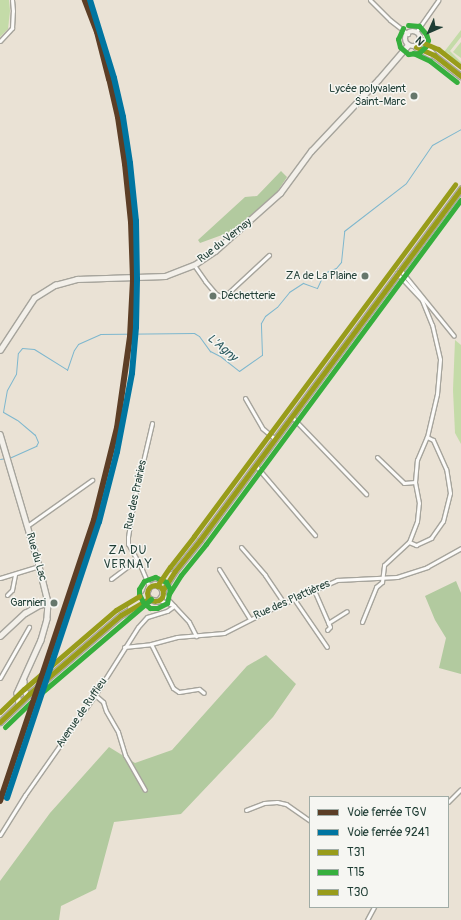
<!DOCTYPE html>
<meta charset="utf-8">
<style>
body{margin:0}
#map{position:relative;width:461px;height:920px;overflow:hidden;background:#eae2d5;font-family:Pangolin,sans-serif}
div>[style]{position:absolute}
.green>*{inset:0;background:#c4dba8}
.forest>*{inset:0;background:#b2ca9f}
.stream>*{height:1px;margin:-0.5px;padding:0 0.5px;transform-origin:0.5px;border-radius:0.5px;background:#7eb7ce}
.roads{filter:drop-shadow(1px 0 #a6a49c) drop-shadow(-1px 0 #a6a49c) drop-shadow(0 1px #a6a49c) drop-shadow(0 -1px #a6a49c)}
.street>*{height:3px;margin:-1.5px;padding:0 1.5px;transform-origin:1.5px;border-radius:1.5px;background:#fcfbf9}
.secondary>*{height:4.5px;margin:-2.25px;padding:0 2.25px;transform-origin:2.25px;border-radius:2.25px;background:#f3f0ea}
.secondary>.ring{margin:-2.25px;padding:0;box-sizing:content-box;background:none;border:4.5px solid #f3f0ea;border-radius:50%}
.primary>*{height:5px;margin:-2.5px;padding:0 2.5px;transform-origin:2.5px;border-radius:2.5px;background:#e7e1d4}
.bus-1>*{height:5px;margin:-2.5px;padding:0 2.5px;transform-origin:2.5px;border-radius:2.5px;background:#989c1a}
.bus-1>.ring{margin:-2.5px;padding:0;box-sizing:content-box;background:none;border:5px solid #989c1a;border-radius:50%}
.bus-2>*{height:5px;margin:-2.5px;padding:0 2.5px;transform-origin:2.5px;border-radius:2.5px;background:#36af3d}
.bus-3>*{height:5px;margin:-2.5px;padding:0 2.5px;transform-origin:2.5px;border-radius:2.5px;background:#989c1a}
.rail-1>*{height:6px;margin:-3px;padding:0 3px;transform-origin:3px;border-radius:3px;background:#5c3e26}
.rail-2>*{height:6px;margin:-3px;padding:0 3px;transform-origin:3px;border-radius:3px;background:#0075a1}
.dots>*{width:11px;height:11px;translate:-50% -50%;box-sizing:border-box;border:2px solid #f6f6f2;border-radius:50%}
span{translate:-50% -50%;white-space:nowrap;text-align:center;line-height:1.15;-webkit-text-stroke:3px #f6f6f2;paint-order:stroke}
.poi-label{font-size:11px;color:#1f3d34}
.right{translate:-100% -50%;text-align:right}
.left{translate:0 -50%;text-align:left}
.street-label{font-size:11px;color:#1f3d34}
.water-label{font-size:12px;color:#2e5c61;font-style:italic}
.neighbourhood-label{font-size:12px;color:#1f3d34;letter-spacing:1px}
.legend{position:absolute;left:309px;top:796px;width:140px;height:112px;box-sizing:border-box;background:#f6f6f2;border:1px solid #a0aca6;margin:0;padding:5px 7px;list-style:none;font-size:12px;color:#1f3d34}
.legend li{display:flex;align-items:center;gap:8px;height:20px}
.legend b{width:20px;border:1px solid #a0aca6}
.north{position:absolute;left:409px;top:12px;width:40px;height:40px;-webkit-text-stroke:3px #f6f6f2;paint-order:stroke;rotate:225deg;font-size:11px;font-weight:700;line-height:16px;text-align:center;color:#1f3d34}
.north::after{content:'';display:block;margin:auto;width:14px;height:18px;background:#1f3d34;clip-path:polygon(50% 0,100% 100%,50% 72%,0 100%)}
</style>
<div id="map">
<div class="green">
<i style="clip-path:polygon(0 0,9px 0,10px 11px,8px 29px,0 37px)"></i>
<i style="clip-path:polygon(461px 30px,461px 37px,450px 51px,461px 62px,461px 66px,448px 53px,444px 52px)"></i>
<i style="clip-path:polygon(461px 42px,461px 58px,453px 52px)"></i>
<i style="clip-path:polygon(455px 340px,461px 345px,461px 444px,455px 433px,453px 390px)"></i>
</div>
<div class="forest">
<i style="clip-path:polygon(281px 171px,287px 177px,277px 192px,233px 231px,200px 243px,198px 240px,245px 197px,257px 196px)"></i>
<i style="clip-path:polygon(456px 581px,461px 593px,461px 674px,439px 668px,446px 638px,435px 620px,425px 596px)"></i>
<i style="clip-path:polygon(266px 655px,296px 684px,273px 717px,181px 814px,114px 822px,96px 889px,61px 906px,59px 920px,0 920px,0 881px,50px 813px,109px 747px,135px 763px,172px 750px,247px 666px)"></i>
</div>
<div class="stream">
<i style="left:9px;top:458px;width:30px;rotate:-24deg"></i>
<i style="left:36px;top:446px;width:4px;rotate:-63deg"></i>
<i style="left:38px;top:442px;width:8px;rotate:-113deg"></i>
<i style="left:35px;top:435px;width:23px;rotate:-140deg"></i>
<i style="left:17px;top:420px;width:16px;rotate:-150deg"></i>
<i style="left:3px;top:412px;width:22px;rotate:-80deg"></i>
<i style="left:7px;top:390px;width:18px;rotate:-61deg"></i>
<i style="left:16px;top:374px;width:21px;rotate:-85deg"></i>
<i style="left:18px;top:353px;width:6px;rotate:-51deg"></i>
<i style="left:22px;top:348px;width:12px;rotate:5deg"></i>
<i style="left:34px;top:349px;width:39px;rotate:32deg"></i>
<i style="left:67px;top:370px;width:21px;rotate:-71deg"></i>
<i style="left:74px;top:350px;width:7px;rotate:-56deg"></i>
<i style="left:78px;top:344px;width:24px;rotate:-24deg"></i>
<i style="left:100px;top:334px;width:94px;rotate:-0.6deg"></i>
<i style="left:194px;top:333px;width:6px;rotate:31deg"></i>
<i style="left:199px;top:336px;width:19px;rotate:54deg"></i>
<i style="left:210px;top:351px;width:11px;rotate:27deg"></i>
<i style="left:220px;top:356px;width:24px;rotate:38deg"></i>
<i style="left:239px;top:371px;width:28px;rotate:-35deg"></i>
<i style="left:262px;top:355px;width:32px;rotate:-92deg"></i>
<i style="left:261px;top:323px;width:8px;rotate:-60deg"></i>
<i style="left:265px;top:316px;width:15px;rotate:-37deg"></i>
<i style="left:277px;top:307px;width:19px;rotate:-51deg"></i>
<i style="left:289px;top:292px;width:17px;rotate:-33deg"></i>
<i style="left:303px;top:283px;width:15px;rotate:20deg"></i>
<i style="left:317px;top:288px;width:17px;rotate:-65deg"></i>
<i style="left:324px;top:273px;width:13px;rotate:-23deg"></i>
<i style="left:336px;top:268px;width:8px;rotate:-50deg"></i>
<i style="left:341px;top:262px;width:31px;rotate:-84deg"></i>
<i style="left:344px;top:231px;width:78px;rotate:-37.7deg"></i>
<i style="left:406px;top:183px;width:46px;rotate:-55.6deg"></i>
<i style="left:432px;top:145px;width:33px;rotate:-29deg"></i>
<i style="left:0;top:459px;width:6px;rotate:-9deg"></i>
</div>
<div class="roads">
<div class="street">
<i style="left:370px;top:0;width:28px;rotate:45deg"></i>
<i style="left:390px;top:20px;width:23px;rotate:38deg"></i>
<i style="left:416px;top:32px;width:39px;rotate:-55deg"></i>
<i style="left:0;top:41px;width:18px;rotate:-47deg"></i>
<i style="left:12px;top:28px;width:17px;rotate:-87deg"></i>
<i style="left:13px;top:11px;width:11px;rotate:-95deg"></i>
<i style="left:194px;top:265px;width:19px;rotate:55deg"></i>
<i style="left:205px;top:281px;width:17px;rotate:50deg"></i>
<i style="left:216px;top:294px;width:5px;rotate:22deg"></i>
<i style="left:221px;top:296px;width:8px;rotate:-23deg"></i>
<i style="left:228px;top:293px;width:56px;rotate:-42.8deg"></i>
<i style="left:399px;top:270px;width:4px;rotate:34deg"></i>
<i style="left:402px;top:272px;width:82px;rotate:50.9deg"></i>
<i style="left:245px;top:398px;width:34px;rotate:60deg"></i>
<i style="left:262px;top:428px;width:17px;rotate:40deg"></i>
<i style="left:292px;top:417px;width:107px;rotate:46.1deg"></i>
<i style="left:377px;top:457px;width:37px;rotate:44deg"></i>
<i style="left:404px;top:483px;width:11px;rotate:-5deg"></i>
<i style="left:256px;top:466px;width:91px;rotate:49.5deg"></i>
<i style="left:27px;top:526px;width:80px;rotate:-35.3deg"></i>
<i style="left:409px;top:542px;width:8px;rotate:23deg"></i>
<i style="left:416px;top:545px;width:17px;rotate:-25deg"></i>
<i style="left:431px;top:538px;width:21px;rotate:-55deg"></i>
<i style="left:443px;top:521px;width:29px;rotate:-76deg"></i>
<i style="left:450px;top:493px;width:24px;rotate:-99deg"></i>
<i style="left:446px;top:469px;width:32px;rotate:-114deg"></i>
<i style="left:433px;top:440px;width:7px;rotate:-153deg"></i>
<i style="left:241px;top:547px;width:37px;rotate:49deg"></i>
<i style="left:265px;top:575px;width:34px;rotate:56deg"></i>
<i style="left:219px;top:569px;width:59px;rotate:58.2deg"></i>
<i style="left:0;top:578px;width:41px;rotate:-17.1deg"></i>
<i style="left:111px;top:579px;width:31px;rotate:-37deg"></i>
<i style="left:149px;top:586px;width:21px;rotate:-113deg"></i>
<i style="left:141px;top:567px;width:26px;rotate:-119deg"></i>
<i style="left:128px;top:544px;width:7px;rotate:-90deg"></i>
<i style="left:128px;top:537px;width:37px;rotate:-81deg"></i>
<i style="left:134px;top:500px;width:79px;rotate:-76.8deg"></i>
<i style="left:314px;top:590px;width:40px;rotate:66.6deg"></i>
<i style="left:330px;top:627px;width:4px;rotate:135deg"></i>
<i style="left:163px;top:594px;width:38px;rotate:47deg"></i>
<i style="left:189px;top:622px;width:16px;rotate:63deg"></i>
<i style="left:7px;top:595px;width:7px;rotate:-45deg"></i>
<i style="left:12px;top:590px;width:16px;rotate:-79deg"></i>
<i style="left:294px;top:599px;width:58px;rotate:55.5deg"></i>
<i style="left:159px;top:600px;width:15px;rotate:20deg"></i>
<i style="left:362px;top:622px;width:38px;rotate:-68deg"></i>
<i style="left:376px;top:587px;width:8px;rotate:-40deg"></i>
<i style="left:382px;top:582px;width:17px;rotate:-83deg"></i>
<i style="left:384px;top:565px;width:34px;rotate:-43deg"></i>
<i style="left:409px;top:542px;width:22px;rotate:-69deg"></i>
<i style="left:417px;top:521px;width:18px;rotate:-84deg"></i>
<i style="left:419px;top:503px;width:21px;rotate:-101deg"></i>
<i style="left:415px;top:482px;width:22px;rotate:-85deg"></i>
<i style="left:417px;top:460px;width:25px;rotate:-67deg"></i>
<i style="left:427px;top:437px;width:44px;rotate:-76.9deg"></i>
<i style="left:437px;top:394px;width:35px;rotate:-85deg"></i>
<i style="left:440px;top:359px;width:35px;rotate:-103deg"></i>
<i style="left:432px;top:325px;width:27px;rotate:-112deg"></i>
<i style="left:422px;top:300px;width:37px;rotate:-133deg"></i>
<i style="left:328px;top:623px;width:22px;rotate:-32deg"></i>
<i style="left:151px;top:644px;width:49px;rotate:63.4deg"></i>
<i style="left:173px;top:688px;width:7px;rotate:34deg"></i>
<i style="left:179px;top:692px;width:20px;rotate:-9deg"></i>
<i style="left:199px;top:689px;width:6px;rotate:39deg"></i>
<i style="left:124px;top:647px;width:27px;rotate:-6deg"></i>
<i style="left:151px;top:644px;width:27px;rotate:-15deg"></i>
<i style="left:177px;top:637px;width:47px;rotate:-4.9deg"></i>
<i style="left:224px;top:633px;width:48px;rotate:-27.1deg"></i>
<i style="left:267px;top:611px;width:77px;rotate:-23.9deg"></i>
<i style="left:337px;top:580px;width:60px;rotate:-2.9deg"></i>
<i style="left:397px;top:577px;width:32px;rotate:-18deg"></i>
<i style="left:427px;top:567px;width:39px;rotate:-29deg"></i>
<i style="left:0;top:678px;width:59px;rotate:-60.4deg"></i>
<i style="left:95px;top:695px;width:11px;rotate:41deg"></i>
<i style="left:103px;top:702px;width:9px;rotate:72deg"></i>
<i style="left:106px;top:711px;width:24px;rotate:60deg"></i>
<i style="left:118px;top:732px;width:24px;rotate:73deg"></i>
<i style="left:125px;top:755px;width:40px;rotate:60.3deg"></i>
<i style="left:448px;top:802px;width:18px;rotate:-45deg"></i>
<i style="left:246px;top:810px;width:19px;rotate:-21deg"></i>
<i style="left:264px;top:803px;width:13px;rotate:-4deg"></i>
<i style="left:277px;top:802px;width:9px;rotate:13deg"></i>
<i style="left:286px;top:804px;width:29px;rotate:35deg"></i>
<i style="left:0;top:835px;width:47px;rotate:-58deg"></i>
<i style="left:25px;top:795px;width:122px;rotate:-55deg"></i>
<i style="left:95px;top:695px;width:80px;rotate:-57.7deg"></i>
<i style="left:138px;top:627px;width:13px;rotate:-48deg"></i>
<i style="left:147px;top:617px;width:21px;rotate:-17deg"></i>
<i style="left:167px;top:611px;width:9px;rotate:-36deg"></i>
<i style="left:367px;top:920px;width:15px;rotate:-62deg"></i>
</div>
<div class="secondary">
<i class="ring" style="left:405px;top:31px;width:11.5px;height:11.5px"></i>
<i style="left:421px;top:40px;width:20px;rotate:49deg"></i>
<i style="left:434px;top:55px;width:34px;rotate:38deg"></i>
<i style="left:416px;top:47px;width:16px;rotate:27deg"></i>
<i style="left:0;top:350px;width:62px;rotate:-56.8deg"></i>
<i style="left:34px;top:298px;width:25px;rotate:-32deg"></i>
<i style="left:55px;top:285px;width:23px;rotate:-15deg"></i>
<i style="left:77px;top:279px;width:88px;rotate:-2deg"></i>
<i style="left:165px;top:276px;width:31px;rotate:-21deg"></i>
<i style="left:194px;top:265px;width:25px;rotate:-34deg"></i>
<i style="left:215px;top:251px;width:87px;rotate:-41.7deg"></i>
<i style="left:280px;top:193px;width:52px;rotate:-53.6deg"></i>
<i style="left:311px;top:151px;width:98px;rotate:-46.7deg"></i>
<i style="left:378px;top:80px;width:46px;rotate:-49.4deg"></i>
<i style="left:0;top:434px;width:138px;rotate:73.5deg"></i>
<i style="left:39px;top:566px;width:38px;rotate:76deg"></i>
<i style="left:48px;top:603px;width:16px;rotate:94deg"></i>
<i style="left:47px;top:619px;width:22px;rotate:106deg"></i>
<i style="left:41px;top:640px;width:58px;rotate:114.4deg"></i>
<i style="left:17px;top:693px;width:10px;rotate:79deg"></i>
<i style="left:0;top:636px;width:34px;rotate:-43deg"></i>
<i style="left:25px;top:613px;width:16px;rotate:-30deg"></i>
<i style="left:39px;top:605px;width:9px;rotate:-13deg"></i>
<i style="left:24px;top:681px;width:8px;rotate:90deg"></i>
<i style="left:24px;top:689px;width:7px;rotate:63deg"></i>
</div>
<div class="primary">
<i style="left:158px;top:585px;width:17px;rotate:-40deg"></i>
<i style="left:163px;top:590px;width:22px;rotate:-58deg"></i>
<i style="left:175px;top:571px;width:40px;rotate:-51deg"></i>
<i style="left:200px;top:540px;width:438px;rotate:-53.4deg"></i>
<i style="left:130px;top:607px;width:21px;rotate:-39deg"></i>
<i style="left:0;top:722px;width:40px;rotate:-44deg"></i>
<i style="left:29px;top:694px;width:121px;rotate:-40.7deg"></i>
<i style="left:121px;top:615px;width:32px;rotate:-30deg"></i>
<i style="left:149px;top:599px;width:7px;rotate:16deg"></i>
<i style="left:156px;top:601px;width:3px;rotate:-18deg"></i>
<i style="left:159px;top:600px;width:7px;rotate:-56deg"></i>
<i style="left:163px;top:594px;width:7px;rotate:-106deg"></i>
<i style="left:161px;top:587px;width:7px;rotate:-153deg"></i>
<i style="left:155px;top:584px;width:6px;rotate:162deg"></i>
<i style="left:149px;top:586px;width:9px;rotate:111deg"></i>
<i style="left:146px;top:594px;width:6px;rotate:59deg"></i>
</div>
</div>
<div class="bus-1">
<i style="left:416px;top:47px;width:20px;rotate:24deg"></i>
<i style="left:434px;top:55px;width:34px;rotate:38deg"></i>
<i class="ring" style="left:147px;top:585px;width:11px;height:11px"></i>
<i style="left:163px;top:590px;width:22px;rotate:-58deg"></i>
<i style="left:175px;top:571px;width:40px;rotate:-51deg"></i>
<i style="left:200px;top:540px;width:438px;rotate:-53.4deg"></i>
<i style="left:0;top:722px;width:40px;rotate:-44deg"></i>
<i style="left:29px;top:694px;width:121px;rotate:-40.7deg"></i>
<i style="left:121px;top:615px;width:32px;rotate:-30deg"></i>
</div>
<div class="bus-2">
<i style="left:403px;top:28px;width:12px;rotate:114deg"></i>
<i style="left:398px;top:39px;width:8px;rotate:76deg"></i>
<i style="left:400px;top:47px;width:11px;rotate:41deg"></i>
<i style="left:408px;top:54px;width:11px;rotate:-5deg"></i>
<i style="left:419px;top:53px;width:10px;rotate:-45deg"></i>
<i style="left:426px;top:46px;width:6px;rotate:-72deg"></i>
<i style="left:428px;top:40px;width:6px;rotate:-108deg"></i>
<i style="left:426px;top:34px;width:11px;rotate:-131deg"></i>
<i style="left:419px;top:26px;width:11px;rotate:-175deg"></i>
<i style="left:413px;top:53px;width:19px;rotate:25deg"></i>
<i style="left:430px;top:61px;width:34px;rotate:38deg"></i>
<i style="left:169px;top:594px;width:22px;rotate:-58deg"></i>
<i style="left:181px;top:575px;width:40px;rotate:-51deg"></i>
<i style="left:206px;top:544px;width:428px;rotate:-53.5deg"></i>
<i style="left:144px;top:604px;width:11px;rotate:-117deg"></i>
<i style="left:139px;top:594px;width:5px;rotate:-90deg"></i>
<i style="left:139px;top:589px;width:9px;rotate:-58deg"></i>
<i style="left:144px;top:581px;width:12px;rotate:-20deg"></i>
<i style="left:155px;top:577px;width:12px;rotate:24deg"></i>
<i style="left:166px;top:582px;width:8px;rotate:60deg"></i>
<i style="left:170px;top:589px;width:14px;rotate:102deg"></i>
<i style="left:167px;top:603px;width:11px;rotate:153deg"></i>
<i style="left:157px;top:608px;width:7px;rotate:180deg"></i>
<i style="left:150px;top:608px;width:6px;rotate:-141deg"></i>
<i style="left:5px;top:727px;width:40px;rotate:-44deg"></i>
<i style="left:34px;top:699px;width:154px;rotate:-40.5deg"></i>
</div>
<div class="bus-3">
<i style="left:419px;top:41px;width:21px;rotate:23deg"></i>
<i style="left:438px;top:49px;width:29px;rotate:38deg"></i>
<i style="left:157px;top:586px;width:23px;rotate:-56deg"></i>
<i style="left:170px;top:567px;width:39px;rotate:-52deg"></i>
<i style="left:194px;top:536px;width:438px;rotate:-53.4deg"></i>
<i style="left:0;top:712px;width:33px;rotate:-44deg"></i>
<i style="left:24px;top:689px;width:121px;rotate:-40.7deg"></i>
<i style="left:116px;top:610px;width:27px;rotate:-31deg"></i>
</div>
<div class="rail-1">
<i style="left:0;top:801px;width:296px;rotate:-71.5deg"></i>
<i style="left:94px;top:520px;width:95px;rotate:-76deg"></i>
<i style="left:117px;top:428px;width:92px;rotate:-81.9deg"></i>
<i style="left:130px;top:337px;width:58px;rotate:-87deg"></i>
<i style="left:133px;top:279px;width:57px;rotate:-92deg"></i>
<i style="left:131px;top:222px;width:58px;rotate:-95.9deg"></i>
<i style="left:125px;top:164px;width:48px;rotate:-98.5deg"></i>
<i style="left:118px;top:117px;width:39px;rotate:-103deg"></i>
<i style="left:109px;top:79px;width:49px;rotate:-104.3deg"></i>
<i style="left:97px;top:32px;width:34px;rotate:-111deg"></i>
</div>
<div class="rail-2">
<i style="left:7px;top:798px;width:291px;rotate:-71.6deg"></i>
<i style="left:99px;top:522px;width:72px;rotate:-75.6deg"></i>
<i style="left:117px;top:452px;width:80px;rotate:-79.2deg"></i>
<i style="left:132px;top:373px;width:46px;rotate:-85deg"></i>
<i style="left:136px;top:327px;width:48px;rotate:-88.8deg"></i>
<i style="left:137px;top:279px;width:58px;rotate:-91deg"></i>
<i style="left:136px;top:221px;width:58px;rotate:-95.9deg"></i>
<i style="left:130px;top:163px;width:47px;rotate:-98.7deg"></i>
<i style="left:123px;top:117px;width:40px;rotate:-103deg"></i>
<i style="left:114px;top:78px;width:82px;rotate:-107.1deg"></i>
</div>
<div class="dots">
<i style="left:414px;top:96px;background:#66776c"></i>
<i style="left:365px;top:276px;background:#66776c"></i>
<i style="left:213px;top:296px;background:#66776c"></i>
<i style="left:54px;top:603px;background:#66776c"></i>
</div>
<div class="poi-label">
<span class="right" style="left:406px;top:96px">Lycée polyvalent<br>Saint-Marc</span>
<span class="right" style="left:357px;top:276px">ZA de La Plaine</span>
<span class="left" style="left:221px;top:296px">Déchetterie</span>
<span class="right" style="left:46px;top:603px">Garnieri</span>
</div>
<div class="street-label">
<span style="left:225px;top:241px;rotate:-38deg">Rue du Vernay</span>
<span style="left:136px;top:495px;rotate:-78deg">Rue des Prairies</span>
<span style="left:36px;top:557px;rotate:74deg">Rue du Lac</span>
<span style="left:292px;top:600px;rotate:-24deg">Rue des Plattières</span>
<span style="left:82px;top:713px;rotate:-56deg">Avenue de Ruffieu</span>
</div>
<div class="water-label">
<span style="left:222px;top:348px;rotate:40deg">L'Agny</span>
</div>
<div class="neighbourhood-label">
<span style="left:128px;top:558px">ZA DU<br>VERNAY</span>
</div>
<ul class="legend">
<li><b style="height:5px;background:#5c3e26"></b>Voie ferrée TGV</li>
<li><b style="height:5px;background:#0075a1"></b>Voie ferrée 9241</li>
<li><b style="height:5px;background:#989c1a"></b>T31</li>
<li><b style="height:5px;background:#36af3d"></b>T15</li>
<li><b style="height:5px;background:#989c1a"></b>T30</li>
</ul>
<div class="north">N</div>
</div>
